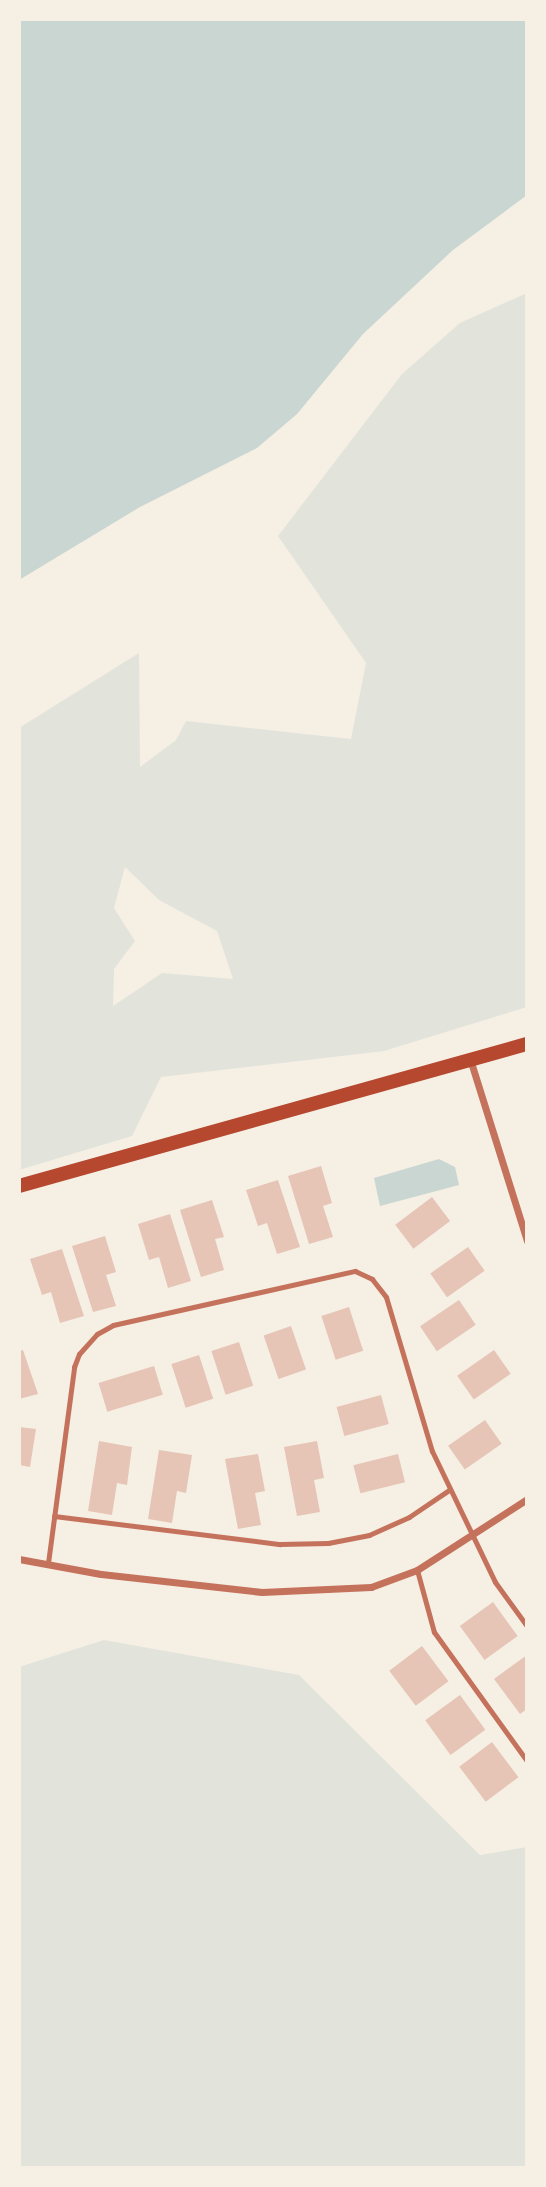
<!DOCTYPE html>
<style>
body{margin:0}
#map{position:relative;width:546px;height:2187px;overflow:hidden;background:#f6efe4;font-family:"IBM Plex Sans",sans-serif}
div>[style]{position:absolute}
.green>*{inset:0;background:#e2e4dc}
.water>*{inset:0;background:#c9d6d2}
.building>*{inset:0;background:#e6c5b7;transform-origin:0 0}
.service>*{height:5px;margin:-2.5px;padding:0 2.5px;transform-origin:2.5px;border-radius:2.5px;background:#c5725c}
.minor>*{height:7px;margin:-3.5px;padding:0 3.5px;transform-origin:3.5px;border-radius:3.5px;background:#c5725c}
.secondary>*{height:14px;margin:-7px;padding:0 7px;transform-origin:7px;border-radius:7px;background:#b5482f}
span{translate:-50% -50%;white-space:nowrap;text-align:center;line-height:1.15;-webkit-text-stroke:6px #f6efe4;paint-order:stroke}
.frame{position:absolute;inset:0;border:21px solid #f6efe4;pointer-events:none}
</style>
<div id="map">
<div class="green">
<i style="clip-path:polygon(evenodd,527px 293px,527px 1007px,384px 1051px,161px 1077px,132px 1136px,19px 1170px,19px 728px,139px 653px,140px 767px,176px 740px,186px 721px,351px 739px,366px 663px,278px 536px,402px 374px,460px 323px,527px 293px,125px 867px,159px 900px,217px 931px,233px 979px,162px 973px,113px 1006px,114px 969px,135px 941px,114px 908px,125px 867px)"></i>
<i style="clip-path:polygon(104px 1640px,299px 1675px,480px 1855px,527px 1847px,527px 2168px,19px 2168px,19px 1667px)"></i>
</div>
<div class="water">
<i style="clip-path:polygon(19px 19px,527px 19px,527px 195px,453px 250px,363px 334px,297px 414px,257px 448px,140px 507px,19px 580px)"></i>
<i style="clip-path:polygon(439px 1159px,455px 1167px,459px 1185px,380px 1206px,374px 1178px)"></i>
</div>
<div class="building">
<i style="clip-path:polygon(321px 1166px,332px 1203px,323px 1206px,333px 1237px,309px 1244px,288px 1176px)"></i>
<i style="clip-path:polygon(278px 1180px,300px 1247px,277px 1254px,267px 1223px,258px 1226px,246px 1190px)"></i>
<i style="left:432px;top:1197px;width:30px;height:46px;rotate:53deg"></i>
<i style="clip-path:polygon(212px 1200px,224px 1237px,215px 1239px,224px 1270px,201px 1277px,180px 1210px)"></i>
<i style="clip-path:polygon(170px 1214px,191px 1281px,168px 1288px,159px 1257px,149px 1260px,138px 1224px)"></i>
<i style="clip-path:polygon(105px 1236px,116px 1272px,106px 1275px,116px 1306px,93px 1312px,72px 1246px)"></i>
<i style="left:468px;top:1247px;width:29px;height:46px;rotate:55deg"></i>
<i style="clip-path:polygon(62px 1249px,84px 1316px,60px 1323px,51px 1292px,42px 1295px,30px 1259px)"></i>
<i style="left:459px;top:1300px;width:30px;height:47px;rotate:56deg"></i>
<i style="left:349px;top:1307px;width:46px;height:29px;rotate:72deg"></i>
<i style="left:291px;top:1326px;width:46px;height:29px;rotate:71deg"></i>
<i style="left:239px;top:1342px;width:46px;height:29px;rotate:72deg"></i>
<i style="clip-path:polygon(23px 1350px,38px 1394px,19px 1399px,19px 1351px)"></i>
<i style="left:494px;top:1350px;width:29px;height:45px;rotate:55deg"></i>
<i style="left:199px;top:1355px;width:46px;height:29px;rotate:72deg"></i>
<i style="left:154px;top:1366px;width:30px;height:58px;rotate:73deg"></i>
<i style="left:381px;top:1395px;width:30px;height:46px;rotate:75deg"></i>
<i style="left:485px;top:1420px;width:29px;height:45px;rotate:55deg"></i>
<i style="clip-path:polygon(19px 1427px,36px 1429px,30px 1467px,19px 1465px)"></i>
<i style="clip-path:polygon(99px 1441px,132px 1447px,127px 1485px,117px 1483px,112px 1515px,88px 1511px)"></i>
<i style="clip-path:polygon(317px 1441px,324px 1478px,314px 1480px,320px 1512px,297px 1516px,284px 1447px)"></i>
<i style="clip-path:polygon(159px 1450px,192px 1455px,186px 1493px,177px 1491px,172px 1523px,148px 1519px)"></i>
<i style="clip-path:polygon(258px 1454px,265px 1491px,255px 1493px,261px 1525px,238px 1529px,225px 1459px)"></i>
<i style="left:398px;top:1454px;width:29px;height:46px;rotate:76deg"></i>
<i style="left:493px;top:1602px;width:42px;height:41px;rotate:54deg"></i>
<i style="left:422px;top:1646px;width:44px;height:41px;rotate:53deg"></i>
<i style="clip-path:polygon(527px 1655px,527px 1709px,520px 1714px,494px 1679px)"></i>
<i style="left:460px;top:1695px;width:43px;height:43px;rotate:54deg"></i>
<i style="left:492px;top:1742px;width:44px;height:41px;rotate:53deg"></i>
</div>
<div class="service">
<i style="left:54px;top:1516px;width:228px;rotate:7.1deg"></i>
<i style="left:280px;top:1544px;width:48px;rotate:-1.2deg"></i>
<i style="left:328px;top:1543px;width:42px;rotate:-11deg"></i>
<i style="left:369px;top:1535px;width:44px;rotate:-24.2deg"></i>
<i style="left:409px;top:1517px;width:48px;rotate:-34deg"></i>
<i style="left:48px;top:1563px;width:198px;rotate:-82.4deg"></i>
<i style="left:74px;top:1367px;width:14px;rotate:-69deg"></i>
<i style="left:79px;top:1354px;width:27px;rotate:-48deg"></i>
<i style="left:97px;top:1334px;width:18px;rotate:-29deg"></i>
<i style="left:113px;top:1325px;width:248px;rotate:-12.6deg"></i>
<i style="left:355px;top:1271px;width:19px;rotate:25deg"></i>
<i style="left:372px;top:1279px;width:23px;rotate:52deg"></i>
<i style="left:386px;top:1297px;width:161px;rotate:73.4deg"></i>
<i style="left:432px;top:1451px;width:145px;rotate:64.3deg"></i>
<i style="left:495px;top:1582px;width:54px;rotate:54deg"></i>
<i style="left:417px;top:1570px;width:64px;rotate:74.7deg"></i>
<i style="left:434px;top:1632px;width:159px;rotate:54.2deg"></i>
</div>
<div class="minor">
<i style="left:470px;top:1059px;width:191px;rotate:72.6deg"></i>
<i style="left:19px;top:1559px;width:83px;rotate:10.4deg"></i>
<i style="left:101px;top:1574px;width:162px;rotate:6.4deg"></i>
<i style="left:262px;top:1592px;width:109px;rotate:-2.6deg"></i>
<i style="left:371px;top:1587px;width:49px;rotate:-20.3deg"></i>
<i style="left:417px;top:1570px;width:131px;rotate:-32.8deg"></i>
</div>
<div class="secondary">
<i style="left:19px;top:1186px;width:527px;rotate:-15.62deg"></i>
</div>
<div class="frame"></div>
</div>
